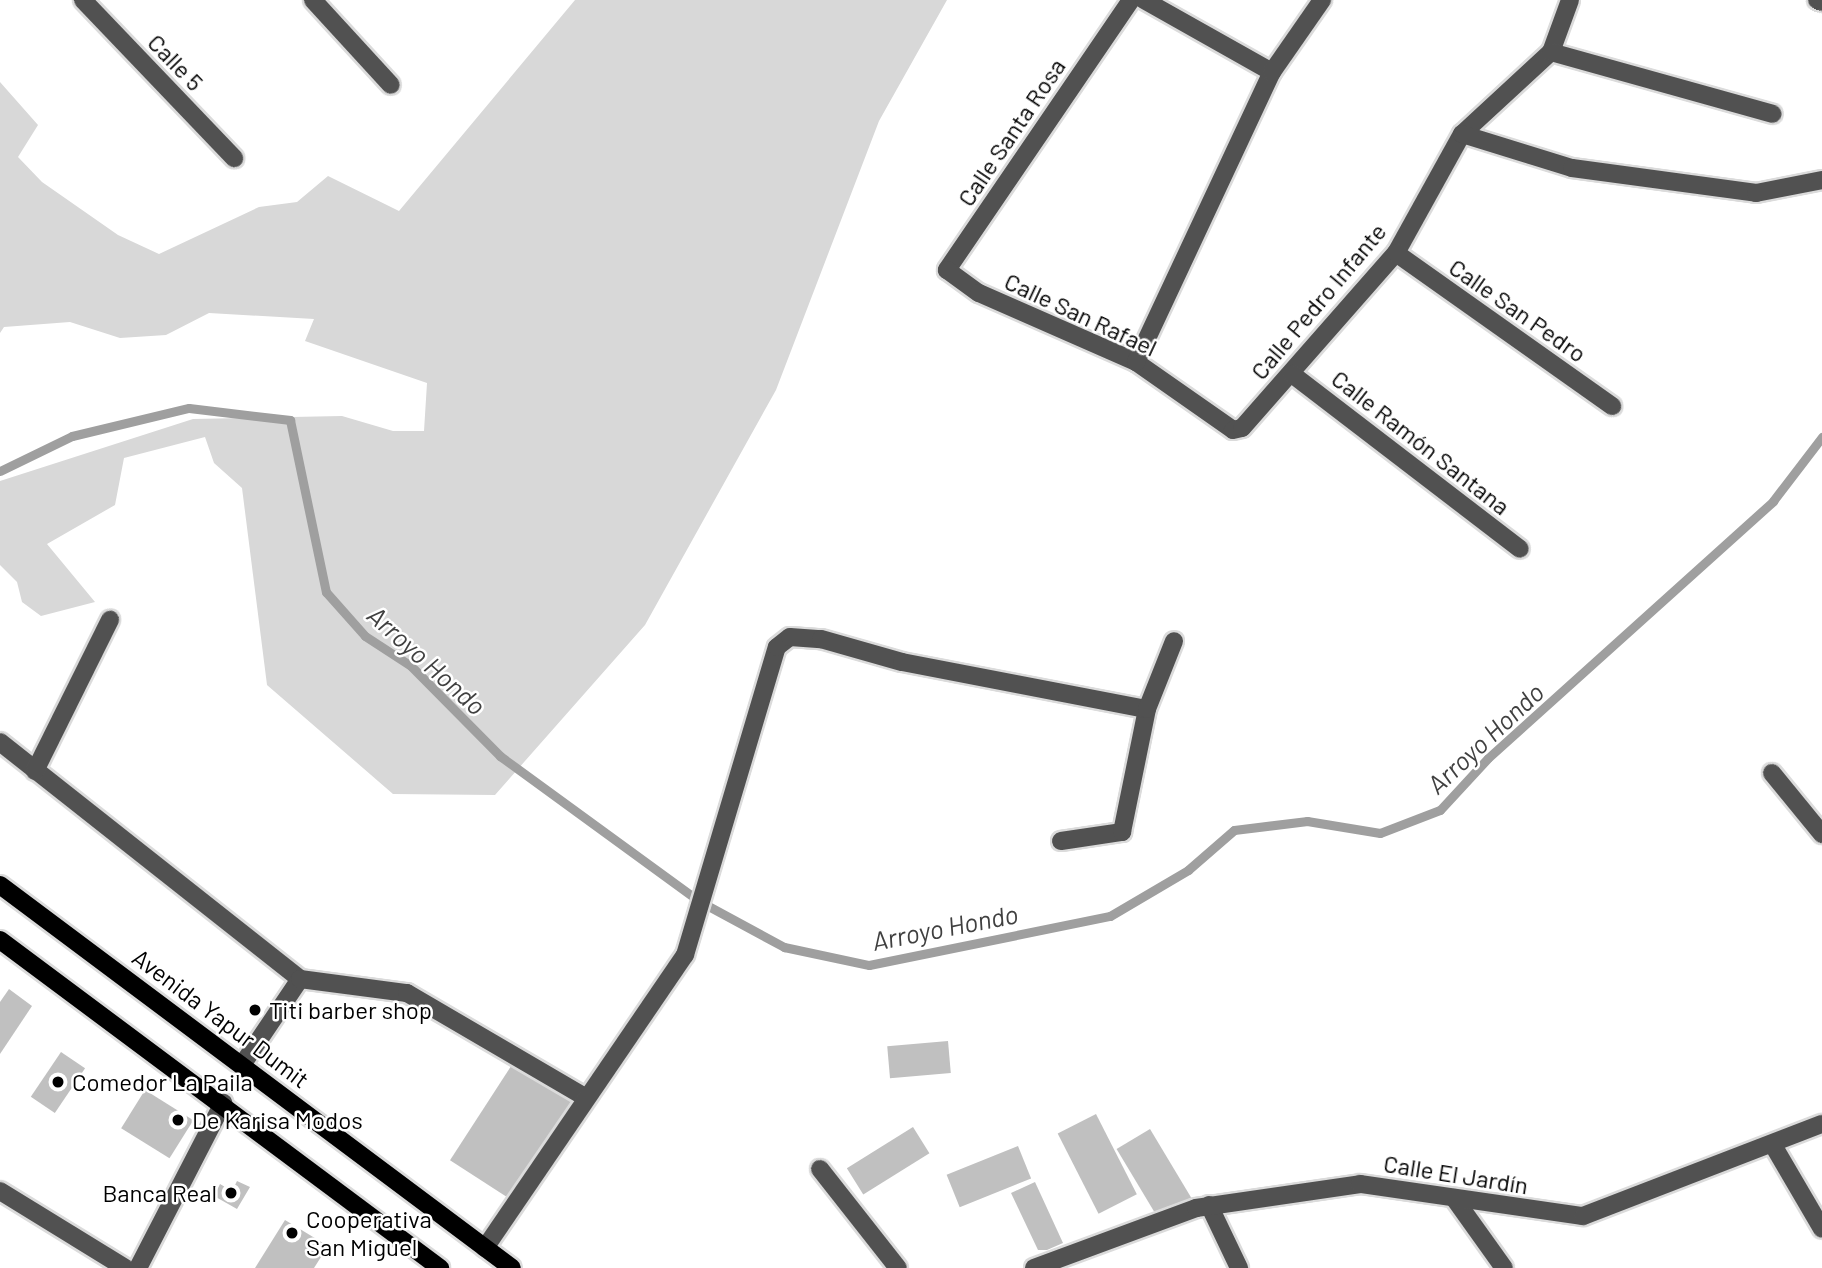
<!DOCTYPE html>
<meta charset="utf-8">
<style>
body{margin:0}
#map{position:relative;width:1822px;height:1268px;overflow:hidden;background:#fff;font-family:Barlow,sans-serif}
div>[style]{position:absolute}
.green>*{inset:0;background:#d8d8d8}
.stream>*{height:9px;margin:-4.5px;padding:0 4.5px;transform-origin:4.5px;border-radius:4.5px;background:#9f9f9f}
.building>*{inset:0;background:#c0c0c0;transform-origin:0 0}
.roads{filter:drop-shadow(2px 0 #dbdbdb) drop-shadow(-2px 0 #dbdbdb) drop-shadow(0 2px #dbdbdb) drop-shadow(0 -2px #dbdbdb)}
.minor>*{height:18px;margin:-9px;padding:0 9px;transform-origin:9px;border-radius:9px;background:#515151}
.major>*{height:18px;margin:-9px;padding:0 9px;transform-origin:9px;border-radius:9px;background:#000}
.dots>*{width:19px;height:19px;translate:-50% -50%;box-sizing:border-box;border:4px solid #fff;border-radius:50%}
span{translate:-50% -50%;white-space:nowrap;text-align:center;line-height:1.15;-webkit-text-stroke:5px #fff;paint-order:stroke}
.street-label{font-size:24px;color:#000}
.poi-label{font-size:24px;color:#000}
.left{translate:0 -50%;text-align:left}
.right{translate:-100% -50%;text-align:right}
.water-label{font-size:26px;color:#404040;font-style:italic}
</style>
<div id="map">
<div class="green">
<i style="clip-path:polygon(575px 0,947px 0,879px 121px,776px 390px,645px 625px,495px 795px,393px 794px,267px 685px,242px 488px,214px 463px,205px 437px,124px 458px,115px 505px,47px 544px,95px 602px,41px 616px,22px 602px,17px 582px,0 565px,0 481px,193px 419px,342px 416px,393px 431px,424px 431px,427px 383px,305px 341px,314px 319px,209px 313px,166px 335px,120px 338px,70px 322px,4px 327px,0 333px,0 82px,38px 125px,18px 157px,42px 182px,118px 235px,159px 254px,259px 207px,297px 202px,328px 176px,399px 211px)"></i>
</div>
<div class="stream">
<i style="left:0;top:471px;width:80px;rotate:-25.9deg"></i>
<i style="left:72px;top:436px;width:120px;rotate:-13.5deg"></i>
<i style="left:189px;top:408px;width:102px;rotate:6.8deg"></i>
<i style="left:290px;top:420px;width:176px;rotate:78.2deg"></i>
<i style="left:326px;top:592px;width:59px;rotate:48.4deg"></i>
<i style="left:365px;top:636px;width:55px;rotate:33.1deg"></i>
<i style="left:411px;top:666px;width:127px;rotate:45.3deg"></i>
<i style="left:500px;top:756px;width:246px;rotate:36.1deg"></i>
<i style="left:699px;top:901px;width:97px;rotate:28.4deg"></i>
<i style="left:784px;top:947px;width:87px;rotate:12deg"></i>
<i style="left:869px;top:965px;width:246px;rotate:-11.5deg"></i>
<i style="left:1110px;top:916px;width:91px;rotate:-30.5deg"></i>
<i style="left:1188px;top:870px;width:61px;rotate:-41deg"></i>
<i style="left:1234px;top:830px;width:74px;rotate:-7deg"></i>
<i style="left:1307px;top:821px;width:74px;rotate:9.3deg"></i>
<i style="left:1380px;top:833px;width:64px;rotate:-21deg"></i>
<i style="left:1440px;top:810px;width:71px;rotate:-47.3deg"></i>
<i style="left:1488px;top:758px;width:384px;rotate:-42deg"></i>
<i style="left:1773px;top:501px;width:81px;rotate:-52.6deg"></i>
</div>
<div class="building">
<i style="clip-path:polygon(9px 989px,32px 1006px,0 1054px,0 1002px)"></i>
<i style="left:948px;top:1041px;width:32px;height:61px;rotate:85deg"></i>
<i style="left:61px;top:1052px;width:29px;height:54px;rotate:34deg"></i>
<i style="left:517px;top:1057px;width:73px;height:123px;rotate:33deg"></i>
<i style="left:145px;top:1090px;width:57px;height:45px;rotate:32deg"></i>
<i style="left:1096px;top:1114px;width:90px;height:43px;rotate:63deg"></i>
<i style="left:913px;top:1127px;width:31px;height:78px;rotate:58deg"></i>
<i style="left:1150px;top:1129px;width:81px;height:39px;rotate:59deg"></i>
<i style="left:1018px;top:1146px;width:35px;height:77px;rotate:68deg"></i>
<i style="clip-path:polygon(237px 1181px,250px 1187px,237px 1209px,214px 1196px,220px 1184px,232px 1191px)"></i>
<i style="clip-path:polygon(1035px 1182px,1063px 1243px,1047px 1250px,1038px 1250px,1011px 1193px)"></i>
<i style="clip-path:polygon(285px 1220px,328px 1246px,314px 1268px,255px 1268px)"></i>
</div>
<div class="roads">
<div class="minor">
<i style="left:83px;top:0;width:219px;rotate:46.3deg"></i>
<i style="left:313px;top:0;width:115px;rotate:47.5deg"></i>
<i style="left:1131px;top:0;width:327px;rotate:124.3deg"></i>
<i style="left:947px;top:270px;width:39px;rotate:36deg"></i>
<i style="left:979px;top:293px;width:171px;rotate:23.7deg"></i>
<i style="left:1136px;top:362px;width:118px;rotate:35deg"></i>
<i style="left:1233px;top:430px;width:9px;rotate:-13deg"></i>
<i style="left:1242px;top:428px;width:233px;rotate:-48.7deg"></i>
<i style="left:1396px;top:253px;width:136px;rotate:-61deg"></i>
<i style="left:1462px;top:134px;width:121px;rotate:-42.7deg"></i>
<i style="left:1551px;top:52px;width:55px;rotate:-69.9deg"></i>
<i style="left:1144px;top:0;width:147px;rotate:29.4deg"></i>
<i style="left:1817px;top:0;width:5px;rotate:22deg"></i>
<i style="left:1551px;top:52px;width:230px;rotate:15.6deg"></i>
<i style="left:1462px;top:134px;width:115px;rotate:17.2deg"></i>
<i style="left:1572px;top:168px;width:186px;rotate:7.7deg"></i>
<i style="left:1756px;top:193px;width:67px;rotate:-11.1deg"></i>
<i style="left:1396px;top:253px;width:265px;rotate:35.3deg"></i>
<i style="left:1136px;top:362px;width:320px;rotate:-64.9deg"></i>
<i style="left:1272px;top:72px;width:88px;rotate:-55.2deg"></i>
<i style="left:1292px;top:374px;width:287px;rotate:37.5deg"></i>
<i style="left:0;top:742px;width:382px;rotate:38.3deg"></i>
<i style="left:300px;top:979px;width:104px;rotate:124deg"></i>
<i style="left:35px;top:771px;width:169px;rotate:-63.6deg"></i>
<i style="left:1772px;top:773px;width:79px;rotate:50.7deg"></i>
<i style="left:1061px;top:841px;width:62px;rotate:-8.4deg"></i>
<i style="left:1122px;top:832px;width:126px;rotate:-78.5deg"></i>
<i style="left:300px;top:979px;width:108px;rotate:7.5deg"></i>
<i style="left:407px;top:993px;width:206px;rotate:30.3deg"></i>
<i style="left:1773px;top:1145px;width:97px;rotate:59.7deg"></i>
<i style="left:820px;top:1169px;width:126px;rotate:51.8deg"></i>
<i style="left:0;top:1191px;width:147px;rotate:31.6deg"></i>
<i style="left:1454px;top:1198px;width:86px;rotate:54.5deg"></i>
<i style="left:1209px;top:1205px;width:70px;rotate:64.5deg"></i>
<i style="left:485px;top:1248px;width:355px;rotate:-55.7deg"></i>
<i style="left:685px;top:955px;width:321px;rotate:-73.4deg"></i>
<i style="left:777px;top:647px;width:16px;rotate:-38deg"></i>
<i style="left:790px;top:637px;width:31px;rotate:4deg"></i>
<i style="left:821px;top:639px;width:84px;rotate:15.9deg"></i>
<i style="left:902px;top:662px;width:249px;rotate:10.9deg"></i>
<i style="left:1147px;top:709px;width:73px;rotate:-68.3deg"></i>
<i style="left:138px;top:1268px;width:186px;rotate:-62.7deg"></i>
<i style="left:1034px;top:1268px;width:173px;rotate:-20.3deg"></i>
<i style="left:1196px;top:1208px;width:166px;rotate:-8.3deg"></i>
<i style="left:1360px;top:1184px;width:225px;rotate:8.2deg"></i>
<i style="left:1583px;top:1216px;width:256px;rotate:-21.1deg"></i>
</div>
<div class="major">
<i style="left:0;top:885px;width:639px;rotate:36.8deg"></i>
<i style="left:0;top:940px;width:549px;rotate:36.7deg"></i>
</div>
</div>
<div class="dots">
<i style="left:255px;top:1010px;background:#000"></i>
<i style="left:58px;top:1082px;background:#000"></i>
<i style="left:178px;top:1120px;background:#000"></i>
<i style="left:231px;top:1193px;background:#000"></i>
<i style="left:292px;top:1233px;background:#000"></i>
</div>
<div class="street-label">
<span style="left:176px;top:62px;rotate:46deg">Calle 5</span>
<span style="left:1011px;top:132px;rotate:-56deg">Calle Santa Rosa</span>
<span style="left:1318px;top:301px;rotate:-50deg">Calle Pedro Infante</span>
<span style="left:1518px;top:310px;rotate:35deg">Calle San Pedro</span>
<span style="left:1081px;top:314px;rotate:25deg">Calle San Rafael</span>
<span style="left:1421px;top:442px;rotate:38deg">Calle Ramón Santana</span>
<span style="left:221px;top:1018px;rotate:37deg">Avenida Yapur Dumit</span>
<span style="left:1456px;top:1174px;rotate:9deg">Calle El Jardín</span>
</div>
<div class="poi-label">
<span class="left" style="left:269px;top:1010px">Titi barber shop</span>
<span class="left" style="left:72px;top:1082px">Comedor La Paila</span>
<span class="left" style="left:192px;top:1120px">De Karisa Modos</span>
<span class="right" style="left:217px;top:1193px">Banca Real</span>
<span class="left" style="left:306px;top:1233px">Cooperativa<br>San Miguel</span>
</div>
<div class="water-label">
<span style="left:427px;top:660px;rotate:42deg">Arroyo Hondo</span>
<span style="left:1485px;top:738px;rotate:-43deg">Arroyo Hondo</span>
<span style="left:945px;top:927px;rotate:-11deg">Arroyo Hondo</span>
</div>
</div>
